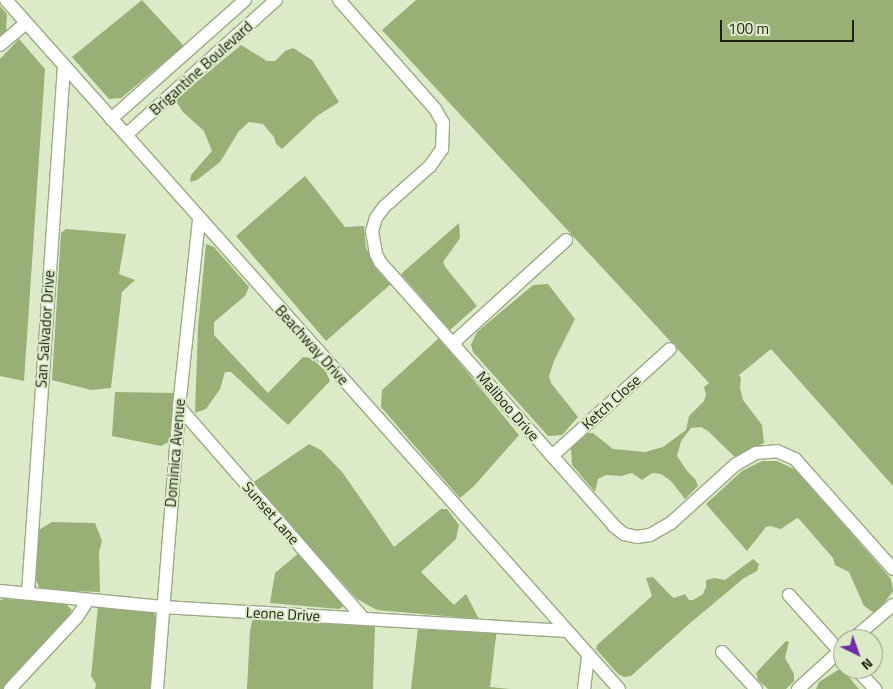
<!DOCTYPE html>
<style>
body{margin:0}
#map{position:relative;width:893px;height:689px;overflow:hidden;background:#dceac7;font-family:"Titillium Web",sans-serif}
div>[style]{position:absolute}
.forest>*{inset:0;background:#98af76}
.roads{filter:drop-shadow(1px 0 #9caa89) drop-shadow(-1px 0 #9caa89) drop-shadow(0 1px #9caa89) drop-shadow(0 -1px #9caa89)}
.minor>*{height:12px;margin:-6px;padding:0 6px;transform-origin:6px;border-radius:6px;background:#fff}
span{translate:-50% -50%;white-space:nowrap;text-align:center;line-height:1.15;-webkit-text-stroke:4px #dceac7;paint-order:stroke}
.street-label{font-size:15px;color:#1c2114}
.north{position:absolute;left:833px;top:629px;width:50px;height:50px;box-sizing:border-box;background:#dceac7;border:1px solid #8f9a7f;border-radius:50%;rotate:138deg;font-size:14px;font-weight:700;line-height:20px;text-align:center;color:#1c2114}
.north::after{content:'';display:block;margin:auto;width:18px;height:22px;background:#712fa4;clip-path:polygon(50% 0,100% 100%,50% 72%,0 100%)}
.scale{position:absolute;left:720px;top:20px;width:134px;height:22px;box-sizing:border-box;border:2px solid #1c2114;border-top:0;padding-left:6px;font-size:15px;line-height:18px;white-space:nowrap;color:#1c2114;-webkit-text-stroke:4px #dceac7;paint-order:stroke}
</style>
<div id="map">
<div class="forest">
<i style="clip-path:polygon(142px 0,184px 46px,121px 98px,109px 99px,72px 57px)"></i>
<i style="clip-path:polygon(416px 0,893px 0,893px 486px,771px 349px,739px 375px,741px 378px,740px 388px,743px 400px,762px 425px,764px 443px,742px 453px,737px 459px,708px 431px,701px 427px,691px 428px,681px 441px,677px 456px,687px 471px,695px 479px,698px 486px,685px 499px,671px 481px,661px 474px,652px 473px,642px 480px,632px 473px,621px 476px,606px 475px,598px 479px,595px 492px,572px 465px,571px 449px,576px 439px,585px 433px,593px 433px,613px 449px,645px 452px,663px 447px,686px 430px,689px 416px,704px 401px,706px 394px,704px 387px,709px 383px,382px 30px)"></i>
<i style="clip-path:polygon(0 6px,7px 14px,6px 32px,0 37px)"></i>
<i style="clip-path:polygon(19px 39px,45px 69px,24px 381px,0 376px,0 59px)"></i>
<i style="clip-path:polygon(241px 45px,267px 61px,275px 61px,285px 51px,293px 48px,312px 60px,339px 102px,317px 116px,282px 149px,276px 144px,274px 137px,263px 124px,249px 122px,239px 131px,220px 162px,197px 180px,190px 182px,191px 175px,212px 151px,204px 131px,183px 112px,175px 100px)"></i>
<i style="clip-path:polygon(305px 176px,345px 227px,364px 226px,366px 248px,392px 283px,326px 341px,236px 236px)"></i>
<i style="clip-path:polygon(459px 223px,460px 238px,443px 262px,446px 268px,477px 306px,450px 330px,401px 274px)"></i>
<i style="clip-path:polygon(66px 229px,126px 234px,119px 274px,135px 280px,122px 292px,111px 388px,91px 390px,52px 380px,61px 233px)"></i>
<i style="clip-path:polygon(206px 244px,214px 247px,249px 287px,245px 296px,214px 322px,214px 335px,268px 393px,303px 357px,312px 358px,326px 372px,330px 381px,288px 425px,231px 372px,225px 372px,220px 389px,206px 409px,195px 413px,198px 327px)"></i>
<i style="clip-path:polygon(548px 284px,575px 319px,554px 361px,549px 376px,551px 383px,578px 417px,562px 435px,548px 436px,473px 352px,471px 345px,477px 332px,533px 285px)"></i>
<i style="clip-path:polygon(439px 338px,519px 435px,474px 486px,460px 498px,381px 407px,382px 390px)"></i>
<i style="clip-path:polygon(115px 392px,175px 393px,173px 440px,161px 446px,112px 436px)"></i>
<i style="clip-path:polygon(309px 444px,321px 450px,343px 473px,394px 547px,441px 509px,447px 509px,459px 525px,456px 539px,421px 572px,454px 605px,466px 594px,479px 619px,377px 610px,357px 599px,252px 483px)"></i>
<i style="clip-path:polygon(762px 461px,777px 461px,796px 470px,891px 579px,893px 591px,876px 614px,864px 606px,849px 572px,835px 565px,833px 558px,800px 520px,797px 518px,781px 529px,770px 526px,766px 527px,747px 551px,706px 504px,742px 471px)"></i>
<i style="clip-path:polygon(52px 522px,95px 523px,102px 541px,99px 552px,100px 592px,45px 590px,39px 587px,33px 573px,37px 531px)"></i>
<i style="clip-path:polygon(299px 553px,347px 604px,339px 609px,270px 603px,275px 573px)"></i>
<i style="clip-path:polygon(753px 559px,759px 564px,757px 571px,744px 578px,689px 624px,631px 676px,624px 677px,618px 674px,596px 649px,597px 645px,652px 596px,646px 578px,653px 577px,671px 596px,674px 598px,685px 594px,689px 600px,693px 600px,703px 594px,706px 587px,706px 580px,714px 578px,725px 580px)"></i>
<i style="clip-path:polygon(5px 599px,59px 602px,67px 605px,72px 610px,66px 620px,4px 689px,0 689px,0 600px)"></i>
<i style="clip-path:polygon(98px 607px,151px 609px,156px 617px,152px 689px,95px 689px,96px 684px,91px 676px)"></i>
<i style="clip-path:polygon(259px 618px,375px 626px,373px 689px,247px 689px,250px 631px,252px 621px)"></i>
<i style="clip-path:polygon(418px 628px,497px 628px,490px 687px,511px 689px,411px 689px)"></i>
<i style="clip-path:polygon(786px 641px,789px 642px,785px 658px,794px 674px,794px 681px,786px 689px,768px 689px,758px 680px,756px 673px)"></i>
<i style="clip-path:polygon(841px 668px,859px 689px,816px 689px,819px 682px)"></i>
</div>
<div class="roads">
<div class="minor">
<i style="left:6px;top:0;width:922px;rotate:48.34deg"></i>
<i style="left:339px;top:0;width:145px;rotate:48.6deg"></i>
<i style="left:435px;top:109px;width:16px;rotate:60deg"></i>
<i style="left:443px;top:123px;width:26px;rotate:92deg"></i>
<i style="left:442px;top:149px;width:21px;rotate:125deg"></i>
<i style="left:430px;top:166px;width:62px;rotate:138.3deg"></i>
<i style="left:384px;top:207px;width:14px;rotate:126deg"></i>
<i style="left:376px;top:218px;width:14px;rotate:107deg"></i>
<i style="left:372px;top:231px;width:23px;rotate:80deg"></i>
<i style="left:376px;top:254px;width:9px;rotate:63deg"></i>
<i style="left:380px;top:262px;width:353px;rotate:48.4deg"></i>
<i style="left:614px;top:526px;width:13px;rotate:39deg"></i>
<i style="left:624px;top:534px;width:13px;rotate:13deg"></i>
<i style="left:637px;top:537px;width:13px;rotate:-9deg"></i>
<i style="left:650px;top:535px;width:24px;rotate:-30deg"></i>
<i style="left:671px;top:523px;width:86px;rotate:-42.2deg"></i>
<i style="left:735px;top:465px;width:24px;rotate:-30deg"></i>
<i style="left:756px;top:453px;width:21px;rotate:-5deg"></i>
<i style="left:777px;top:451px;width:20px;rotate:24deg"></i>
<i style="left:795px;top:459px;width:147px;rotate:48.3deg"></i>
<i style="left:0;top:45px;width:34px;rotate:-40deg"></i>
<i style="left:111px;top:119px;width:179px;rotate:-41.6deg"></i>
<i style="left:126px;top:135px;width:202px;rotate:-42deg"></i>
<i style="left:453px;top:343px;width:153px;rotate:-42.3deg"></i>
<i style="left:179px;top:407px;width:280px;rotate:48.9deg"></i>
<i style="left:552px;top:456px;width:159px;rotate:-42.2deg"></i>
<i style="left:0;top:591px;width:164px;rotate:5.6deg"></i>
<i style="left:163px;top:607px;width:405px;rotate:3.4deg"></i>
<i style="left:28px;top:593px;width:528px;rotate:-86.09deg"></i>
<i style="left:789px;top:595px;width:81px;rotate:48deg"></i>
<i style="left:853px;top:639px;width:52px;rotate:-40.4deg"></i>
<i style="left:722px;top:652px;width:50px;rotate:47.4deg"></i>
<i style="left:856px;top:669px;width:28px;rotate:46deg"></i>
<i style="left:10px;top:689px;width:98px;rotate:-47.1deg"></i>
<i style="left:77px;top:617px;width:20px;rotate:-57deg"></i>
<i style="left:157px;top:689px;width:283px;rotate:-85.5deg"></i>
<i style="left:179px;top:407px;width:189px;rotate:-83.9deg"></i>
<i style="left:584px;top:689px;width:35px;rotate:-83deg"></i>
<i style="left:798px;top:689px;width:61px;rotate:-42.3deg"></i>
</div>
</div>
<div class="street-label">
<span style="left:201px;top:68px;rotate:-42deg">Brigantine Boulevard</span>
<span style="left:45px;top:329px;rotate:-86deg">San Salvador Drive</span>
<span style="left:312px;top:345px;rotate:48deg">Beachway Drive</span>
<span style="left:611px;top:402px;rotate:-42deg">Ketch Close</span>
<span style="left:508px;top:406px;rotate:49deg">Maliboo Drive</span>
<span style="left:175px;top:453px;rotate:-85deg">Dominica Avenue</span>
<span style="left:271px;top:513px;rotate:49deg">Sunset Lane</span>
<span style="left:283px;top:614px;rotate:3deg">Leone Drive</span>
</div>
<div class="north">N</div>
<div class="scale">100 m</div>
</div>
